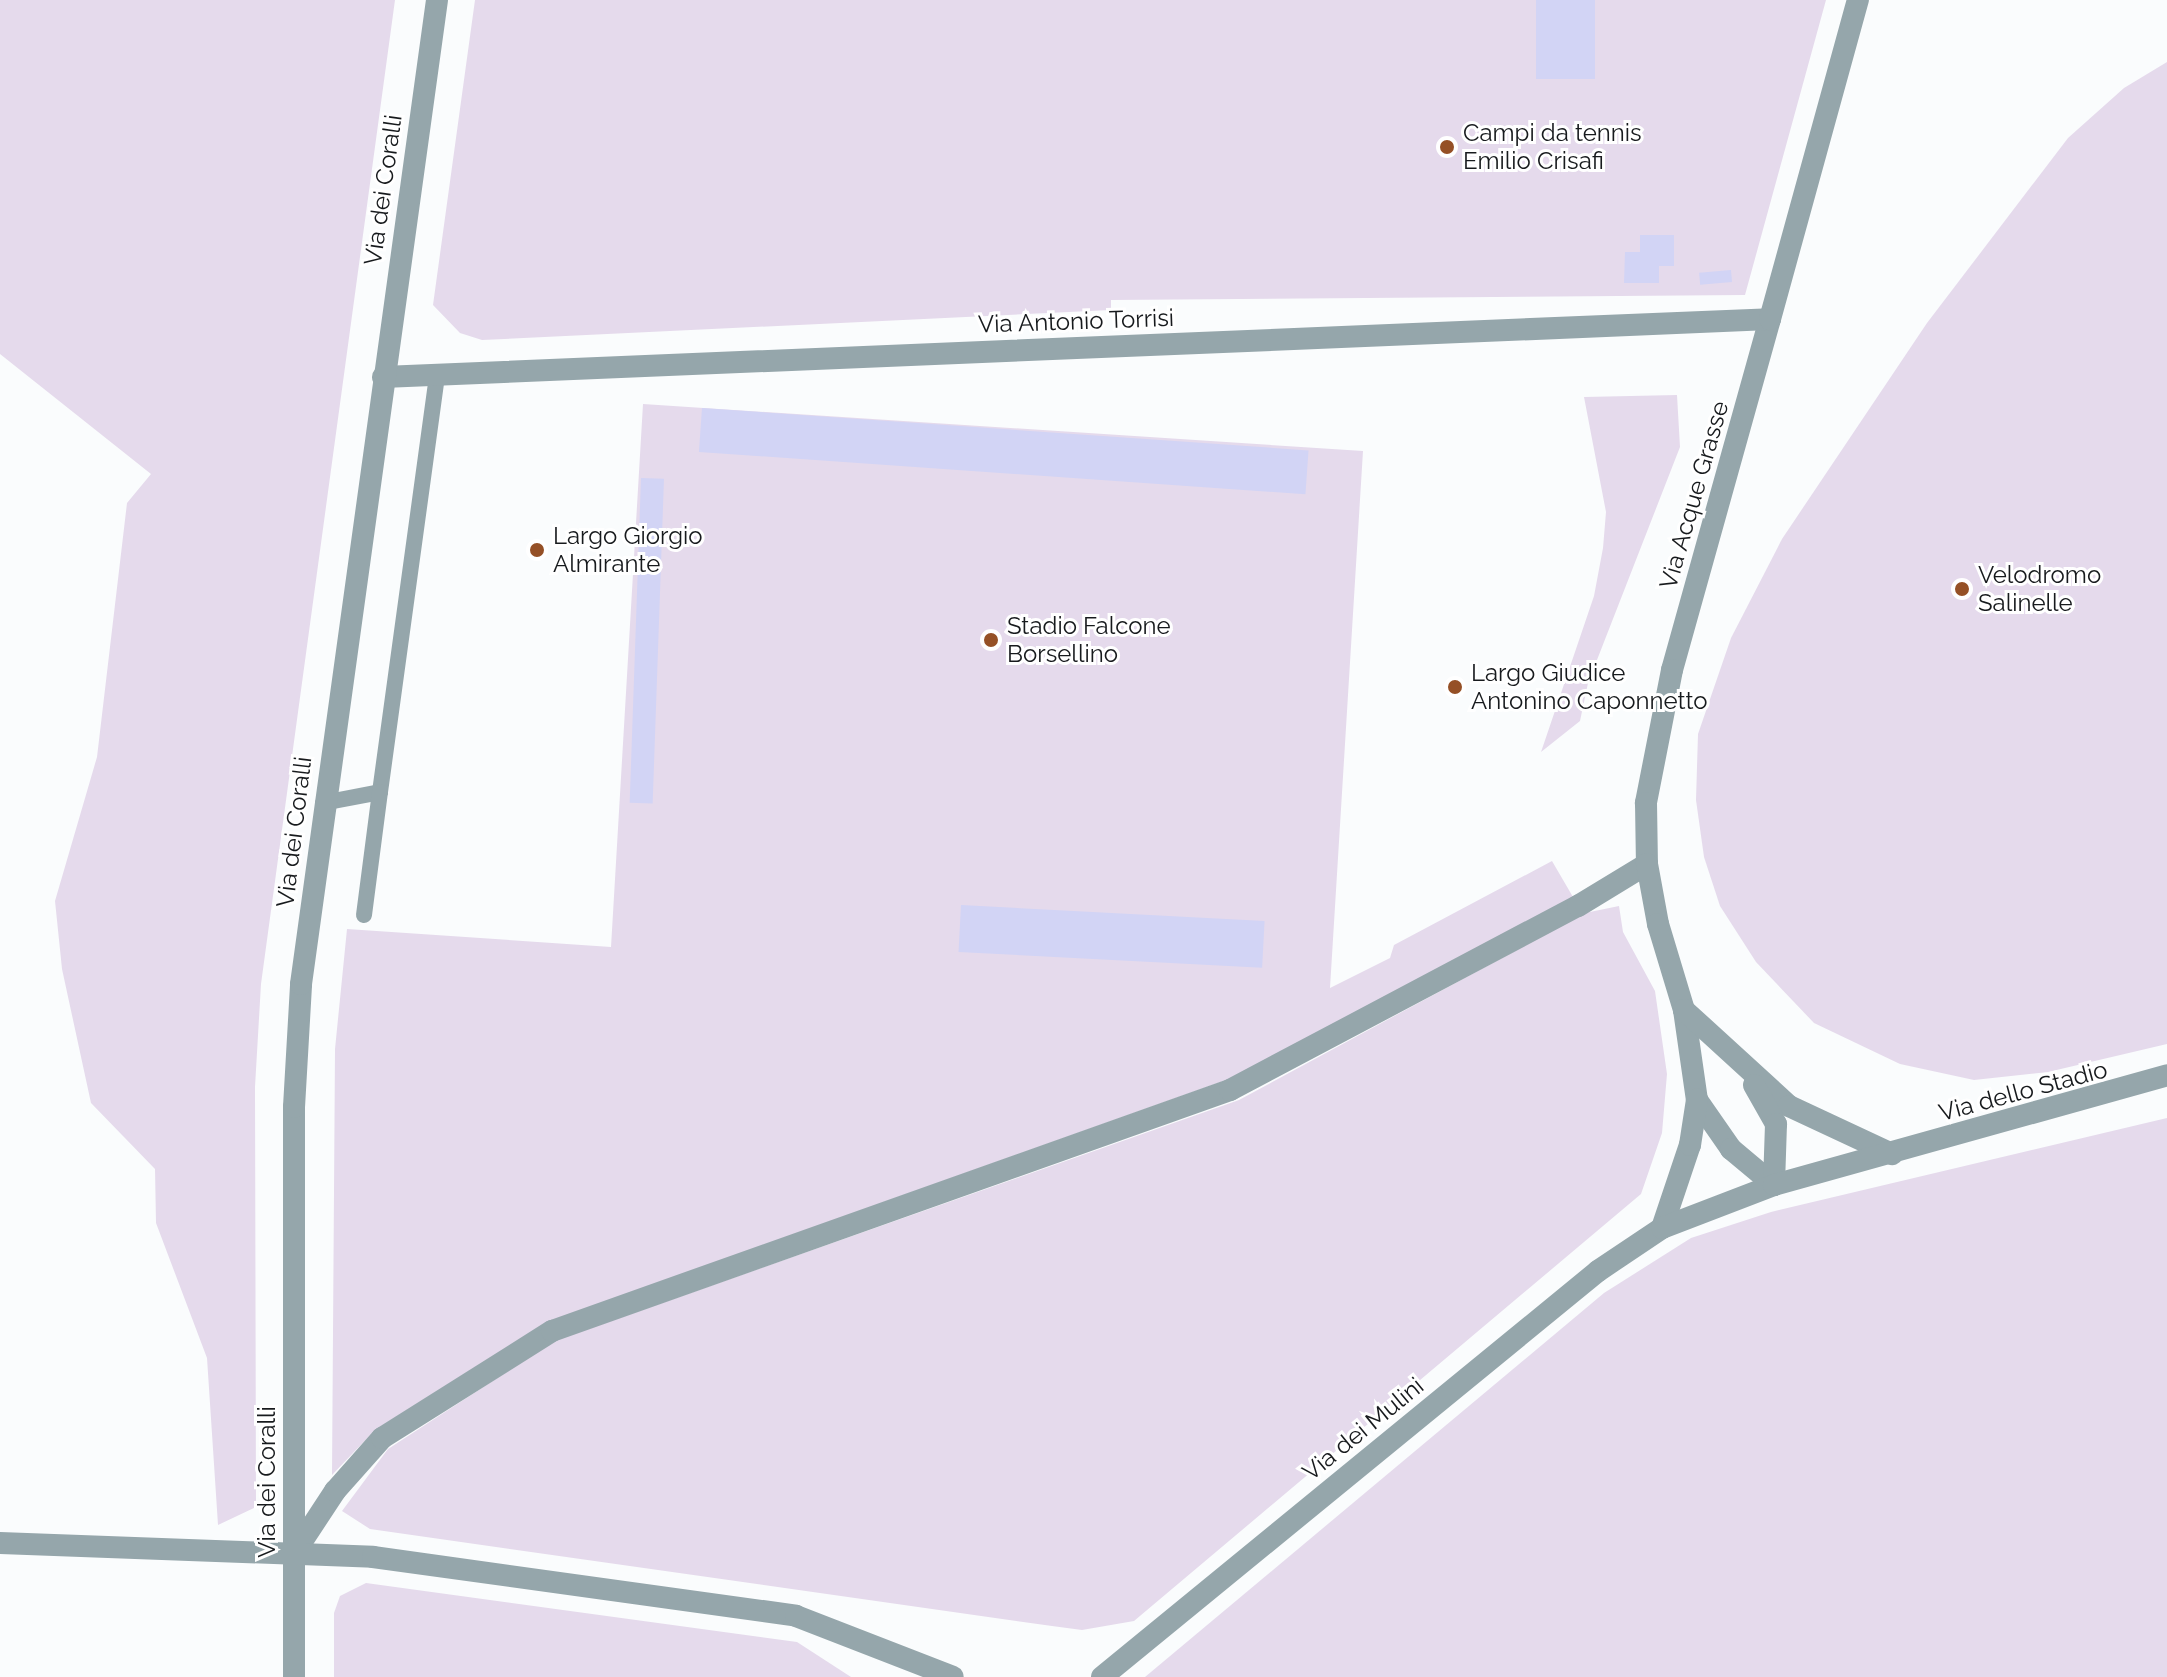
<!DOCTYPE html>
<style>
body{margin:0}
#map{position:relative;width:2167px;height:1677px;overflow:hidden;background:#fafcfd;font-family:Raleway,sans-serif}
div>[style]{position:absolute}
.green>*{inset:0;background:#e5daec}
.building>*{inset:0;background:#d2d4f5;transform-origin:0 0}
.service>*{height:16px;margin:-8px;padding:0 8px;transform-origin:8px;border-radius:8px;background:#95a6ab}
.pedestrian>*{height:22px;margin:-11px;padding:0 11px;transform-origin:11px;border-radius:11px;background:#95a6ab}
.minor>*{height:22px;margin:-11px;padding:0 11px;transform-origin:11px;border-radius:11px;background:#95a6ab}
.tertiary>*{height:22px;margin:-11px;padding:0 11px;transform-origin:11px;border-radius:11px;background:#95a6ab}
.dots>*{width:22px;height:22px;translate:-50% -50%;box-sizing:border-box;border:4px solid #fff;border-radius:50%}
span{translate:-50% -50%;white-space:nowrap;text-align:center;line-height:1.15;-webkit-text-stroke:6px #fff;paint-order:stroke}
.poi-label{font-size:24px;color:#171a1d}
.left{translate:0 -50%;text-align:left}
.street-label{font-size:24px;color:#171a1d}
</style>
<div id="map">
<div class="green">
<i style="clip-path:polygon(0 0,395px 0,261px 984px,255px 1087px,256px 1507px,218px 1525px,207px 1358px,156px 1223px,155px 1169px,91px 1103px,62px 969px,55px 901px,97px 757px,127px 503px,151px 474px,0 354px)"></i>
<i style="clip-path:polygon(475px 0,1826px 0,1745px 295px,1111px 300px,1111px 310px,482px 340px,460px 333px,433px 305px)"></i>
<i style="clip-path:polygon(2167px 62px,2167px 1044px,2048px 1072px,1974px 1080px,1900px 1064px,1814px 1023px,1756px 962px,1720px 906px,1704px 857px,1696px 800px,1698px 734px,1731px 638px,1782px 539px,1927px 323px,2068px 138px,2124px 88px)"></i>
<i style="clip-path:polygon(1677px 395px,1680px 447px,1588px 683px,1580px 721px,1541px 752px,1594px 596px,1603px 548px,1606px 512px,1584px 397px)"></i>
<i style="clip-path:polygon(643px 404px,1363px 451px,1330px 988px,1390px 958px,1394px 945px,1552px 861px,1573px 897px,1229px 1079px,547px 1322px,375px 1430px,332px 1475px,335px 1049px,347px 929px,611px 947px)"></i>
<i style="clip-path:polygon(1619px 906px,1623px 932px,1655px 991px,1667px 1074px,1662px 1133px,1641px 1194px,1134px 1621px,1082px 1630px,1052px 1626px,370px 1529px,342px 1511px,388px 1449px,554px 1341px,1239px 1100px,1585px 913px)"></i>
<i style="clip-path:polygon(2167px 1118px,2167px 1677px,1145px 1677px,1604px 1293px,1691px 1238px,1771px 1212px)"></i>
<i style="clip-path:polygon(366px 1583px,797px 1642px,851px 1677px,334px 1677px,334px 1613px,340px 1596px)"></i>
</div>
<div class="building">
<i style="left:1536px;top:0;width:59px;height:79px"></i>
<i style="clip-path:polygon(1640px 235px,1674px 235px,1674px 266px,1659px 266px,1659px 283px,1624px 283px,1625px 252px,1640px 252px)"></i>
<i style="left:1731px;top:270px;width:12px;height:32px;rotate:85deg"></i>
<i style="left:702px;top:408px;width:608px;height:44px;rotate:4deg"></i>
<i style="left:641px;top:478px;width:23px;height:325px;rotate:2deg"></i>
<i style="left:961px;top:905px;width:304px;height:47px;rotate:3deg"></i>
</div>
<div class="service">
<i style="left:323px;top:803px;width:58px;rotate:-10.9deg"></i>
<i style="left:380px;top:792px;width:421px;rotate:-82.2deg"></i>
<i style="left:364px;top:915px;width:124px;rotate:-82.6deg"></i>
</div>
<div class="pedestrian">
<i style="left:293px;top:1555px;width:77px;rotate:-56.7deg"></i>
<i style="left:335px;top:1491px;width:71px;rotate:-48.4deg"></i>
<i style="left:382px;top:1438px;width:201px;rotate:-32.2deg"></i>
<i style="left:552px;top:1331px;width:720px;rotate:-19.57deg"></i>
<i style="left:1230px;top:1090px;width:394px;rotate:-27.9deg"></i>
<i style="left:1578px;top:906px;width:81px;rotate:-31.3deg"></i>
</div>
<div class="minor">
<i style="left:1770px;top:319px;width:364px;rotate:105.6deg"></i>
<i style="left:1672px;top:670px;width:136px;rotate:101.1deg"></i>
<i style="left:1646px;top:803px;width:61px;rotate:89.1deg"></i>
<i style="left:1647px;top:864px;width:61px;rotate:79.6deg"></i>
<i style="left:1658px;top:924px;width:90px;rotate:73.2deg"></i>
<i style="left:1684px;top:1010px;width:91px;rotate:81.8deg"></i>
<i style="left:1697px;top:1100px;width:60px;rotate:55.2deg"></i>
<i style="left:1731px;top:1149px;width:56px;rotate:39.9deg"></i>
<i style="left:1684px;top:1010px;width:142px;rotate:42.4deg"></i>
<i style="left:1789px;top:1106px;width:114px;rotate:25deg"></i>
<i style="left:1754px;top:1085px;width:45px;rotate:60.6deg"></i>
<i style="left:1776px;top:1124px;width:61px;rotate:91.9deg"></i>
<i style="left:1662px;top:1228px;width:88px;rotate:-71.4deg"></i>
<i style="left:1690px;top:1145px;width:46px;rotate:-81.2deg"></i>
<i style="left:0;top:1543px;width:373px;rotate:2.1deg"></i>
<i style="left:373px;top:1557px;width:427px;rotate:7.9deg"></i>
<i style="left:796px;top:1616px;width:168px;rotate:21.2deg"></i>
<i style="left:1102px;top:1677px;width:641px;rotate:-39.3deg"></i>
<i style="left:1598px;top:1271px;width:77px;rotate:-33.9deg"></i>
<i style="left:1662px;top:1228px;width:120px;rotate:-21deg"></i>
<i style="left:1774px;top:1185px;width:408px;rotate:-15.6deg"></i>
</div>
<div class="tertiary">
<i style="left:383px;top:377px;width:1388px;rotate:-2.39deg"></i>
<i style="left:1770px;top:319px;width:331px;rotate:-74.6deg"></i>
<i style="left:294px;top:1677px;width:570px;rotate:-90deg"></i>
<i style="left:294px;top:1107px;width:123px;rotate:-86.7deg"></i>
<i style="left:301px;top:984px;width:993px;rotate:-82.13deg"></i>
</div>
<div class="dots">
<i style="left:1447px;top:147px;background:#955026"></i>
<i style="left:537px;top:550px;background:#955026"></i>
<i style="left:1962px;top:589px;background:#955026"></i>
<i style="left:991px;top:640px;background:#955026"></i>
<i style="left:1455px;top:687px;background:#955026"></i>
</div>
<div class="poi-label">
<span class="left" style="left:1463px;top:147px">Campi da tennis<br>Emilio Crisafi</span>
<span class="left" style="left:553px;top:550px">Largo Giorgio<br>Almirante</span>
<span class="left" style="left:1978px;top:589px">Velodromo<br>Salinelle</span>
<span class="left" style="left:1007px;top:640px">Stadio Falcone<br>Borsellino</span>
<span class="left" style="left:1471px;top:687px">Largo Giudice<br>Antonino Caponnetto</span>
</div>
<div class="street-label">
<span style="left:383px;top:190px;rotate:-82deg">Via dei Coralli</span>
<span style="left:1076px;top:321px;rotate:-2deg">Via Antonio Torrisi</span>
<span style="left:1694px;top:495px;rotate:-74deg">Via Acque Grasse</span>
<span style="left:294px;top:832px;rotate:-83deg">Via dei Coralli</span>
<span style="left:2023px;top:1091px;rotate:-15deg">Via dello Stadio</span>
<span style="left:1363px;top:1429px;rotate:-39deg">Via dei Mulini</span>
<span style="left:267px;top:1482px;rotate:-90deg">Via dei Coralli</span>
</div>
</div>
